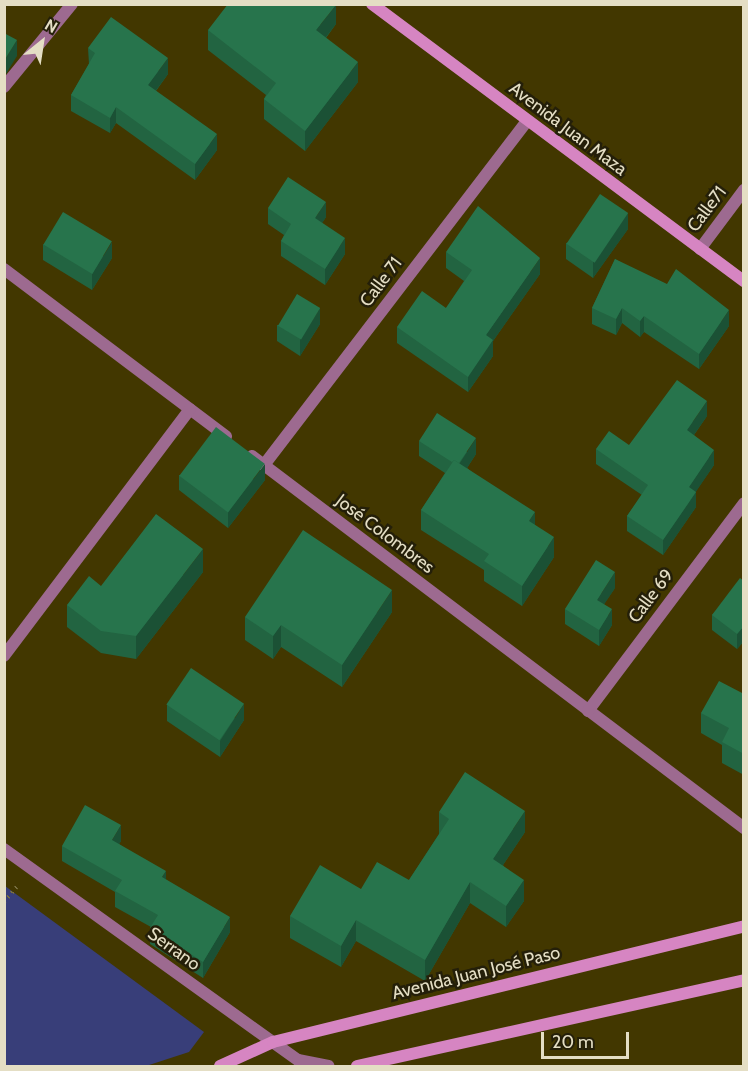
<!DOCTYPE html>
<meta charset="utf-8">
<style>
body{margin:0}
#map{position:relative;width:748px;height:1071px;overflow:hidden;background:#423700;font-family:Cabin,sans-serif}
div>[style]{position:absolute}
.green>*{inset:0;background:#383e79}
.path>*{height:4px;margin-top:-2px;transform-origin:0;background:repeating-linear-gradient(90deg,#786f41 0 1.5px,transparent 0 6px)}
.street>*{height:12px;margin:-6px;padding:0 6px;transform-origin:6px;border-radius:6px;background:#9d6a90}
.secondary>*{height:12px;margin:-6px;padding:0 6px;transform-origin:6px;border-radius:6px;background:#d685c2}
.wall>*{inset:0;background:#226441}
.shaded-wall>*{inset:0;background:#1b5135}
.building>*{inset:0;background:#27744c;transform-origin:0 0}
span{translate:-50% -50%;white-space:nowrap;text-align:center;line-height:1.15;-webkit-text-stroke:5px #241f09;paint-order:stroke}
.street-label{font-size:18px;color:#e4dec4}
.frame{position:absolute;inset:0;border:6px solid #e4dec4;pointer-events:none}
.north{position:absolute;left:12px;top:12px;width:60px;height:60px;-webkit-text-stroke:4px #241f09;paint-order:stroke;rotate:30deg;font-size:16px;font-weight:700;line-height:24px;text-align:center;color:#e4dec4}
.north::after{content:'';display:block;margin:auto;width:21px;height:27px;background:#e4dec4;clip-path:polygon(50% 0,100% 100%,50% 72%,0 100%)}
.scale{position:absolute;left:541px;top:1032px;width:88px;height:27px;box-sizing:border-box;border:3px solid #e4dec4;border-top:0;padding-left:8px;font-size:18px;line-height:21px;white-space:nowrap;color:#e4dec4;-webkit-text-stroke:4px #241f09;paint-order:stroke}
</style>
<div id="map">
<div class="green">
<i style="clip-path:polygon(5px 886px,204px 1032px,189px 1052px,146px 1066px,5px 1066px)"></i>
</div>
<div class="path">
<i style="left:4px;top:902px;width:23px;rotate:-50deg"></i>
</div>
<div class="street">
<i style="left:4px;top:87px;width:107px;rotate:-50.7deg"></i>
<i style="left:700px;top:249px;width:74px;rotate:-53.3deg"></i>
<i style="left:4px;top:269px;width:278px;rotate:37deg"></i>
<i style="left:252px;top:456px;width:617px;rotate:37.09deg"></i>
<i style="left:264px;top:465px;width:433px;rotate:-52.6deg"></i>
<i style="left:4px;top:656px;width:309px;rotate:-53deg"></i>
<i style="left:588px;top:711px;width:260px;rotate:-53.1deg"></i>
<i style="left:4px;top:849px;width:362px;rotate:35.7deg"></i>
<i style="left:298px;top:1060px;width:31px;rotate:11deg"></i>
</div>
<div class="secondary">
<i style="left:372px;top:4px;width:464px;rotate:36.7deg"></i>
<i style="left:220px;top:1066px;width:58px;rotate:-24.4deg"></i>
<i style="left:273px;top:1042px;width:485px;rotate:-13.8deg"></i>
<i style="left:357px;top:1066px;width:396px;rotate:-12.5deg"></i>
</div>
<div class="wall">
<i style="clip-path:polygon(336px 24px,326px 38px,358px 82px,305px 151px,264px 119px,264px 99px,266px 95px,208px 50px,208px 30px)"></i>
<i style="clip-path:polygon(88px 48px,168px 74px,156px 91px,217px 150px,195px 180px,116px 123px,110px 133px,71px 111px,71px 95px,89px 64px)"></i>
<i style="clip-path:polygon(268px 208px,326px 217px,322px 223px,345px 254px,325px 285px,281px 256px,281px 241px,284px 235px,268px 224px)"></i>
<i style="clip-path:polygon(628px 229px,593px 278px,566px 259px,566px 243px)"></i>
<i style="clip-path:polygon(43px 244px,112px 258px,92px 290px,43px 260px)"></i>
<i style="clip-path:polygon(446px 252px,540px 274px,493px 341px,493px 356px,468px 392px,397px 343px,397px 327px,446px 308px,464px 281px,446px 268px)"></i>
<i style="clip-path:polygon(615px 259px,729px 326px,699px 369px,644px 332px,640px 337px,622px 323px,616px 335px,592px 324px,592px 308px)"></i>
<i style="clip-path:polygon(320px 324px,300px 356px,277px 341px,277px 325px)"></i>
<i style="clip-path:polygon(707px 416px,694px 435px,714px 465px,696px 491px,696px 507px,663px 555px,627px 531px,627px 516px,642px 495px,596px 464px,596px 449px,629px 445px)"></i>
<i style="clip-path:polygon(419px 441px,476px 454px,467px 468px,535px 525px,554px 557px,522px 606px,484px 581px,484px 570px,421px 530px,421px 510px,445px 473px,419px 456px)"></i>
<i style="clip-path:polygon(179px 475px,265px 480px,228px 528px,179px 490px)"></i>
<i style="clip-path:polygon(203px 572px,136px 659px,101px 653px,67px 627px,67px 605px,101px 586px)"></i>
<i style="clip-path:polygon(744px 581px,744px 641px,737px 649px,712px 630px,712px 615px)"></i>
<i style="clip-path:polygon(615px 588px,604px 604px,612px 625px,599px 646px,565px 624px,565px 609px)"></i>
<i style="clip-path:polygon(392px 612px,342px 687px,281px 647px,273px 659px,245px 640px,245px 617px)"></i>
<i style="clip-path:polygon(744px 694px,744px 775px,722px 763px,722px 745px,701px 733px,701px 713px)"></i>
<i style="clip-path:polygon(167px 705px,244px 720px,220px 757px,167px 721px)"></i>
<i style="clip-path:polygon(439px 812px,525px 832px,503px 865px,524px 901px,506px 927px,470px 903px,425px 981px,356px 941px,341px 967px,290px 938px,290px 916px,361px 889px,409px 880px,439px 834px)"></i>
<i style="clip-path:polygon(121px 841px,119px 844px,166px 880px,230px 932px,203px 978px,150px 944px,151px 927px,115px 907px,115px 892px,62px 861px,62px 846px)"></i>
</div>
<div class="shaded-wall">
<i style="clip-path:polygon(336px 5px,336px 24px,316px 50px,316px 30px)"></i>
<i style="clip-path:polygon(17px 40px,17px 56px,4px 77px,4px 61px)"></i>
<i style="clip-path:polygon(168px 58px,168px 74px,148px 101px,148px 85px)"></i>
<i style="clip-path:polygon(358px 62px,358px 82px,305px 151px,305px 131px)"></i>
<i style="clip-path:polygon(116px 107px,116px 123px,110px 133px,110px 118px)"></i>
<i style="clip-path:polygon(217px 134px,217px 150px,195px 180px,195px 164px)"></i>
<i style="clip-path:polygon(326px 202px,326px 217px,315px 234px,315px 218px)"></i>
<i style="clip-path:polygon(628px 213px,628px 229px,593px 278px,593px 262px)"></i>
<i style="clip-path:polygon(345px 238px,345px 254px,325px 285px,325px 269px)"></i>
<i style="clip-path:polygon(112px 242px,112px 258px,92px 290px,92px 274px)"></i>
<i style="clip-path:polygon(540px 258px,540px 274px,493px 341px,493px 356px,468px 392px,468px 377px,486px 335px)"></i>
<i style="clip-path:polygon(320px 308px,320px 324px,300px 356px,300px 340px)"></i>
<i style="clip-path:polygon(622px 308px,622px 323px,616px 335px,616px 319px)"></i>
<i style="clip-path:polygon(729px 310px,729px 326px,699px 369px,699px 354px)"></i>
<i style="clip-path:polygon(644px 316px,644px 332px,640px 337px,640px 321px)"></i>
<i style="clip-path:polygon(707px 401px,707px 416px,687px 445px,687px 430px)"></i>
<i style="clip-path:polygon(476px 438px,476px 454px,458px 482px,458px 466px)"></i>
<i style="clip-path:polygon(714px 450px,714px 465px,689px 502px,689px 487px)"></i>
<i style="clip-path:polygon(265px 464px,265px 480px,228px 528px,228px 512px)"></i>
<i style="clip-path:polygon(696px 492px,696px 507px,663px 555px,663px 540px)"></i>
<i style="clip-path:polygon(535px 512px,535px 532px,529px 521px)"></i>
<i style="clip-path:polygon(554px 537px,554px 557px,522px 606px,522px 586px)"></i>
<i style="clip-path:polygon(203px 549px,203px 572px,136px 659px,136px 636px)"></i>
<i style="clip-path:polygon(615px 572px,615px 588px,597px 615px,597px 600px)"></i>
<i style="clip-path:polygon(392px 590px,392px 612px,342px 687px,342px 665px)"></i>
<i style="clip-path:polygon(612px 609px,612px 625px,599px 646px,599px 630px)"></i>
<i style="clip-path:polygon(281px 625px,281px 647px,273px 659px,273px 636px)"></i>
<i style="clip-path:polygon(744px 626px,744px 641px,737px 649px,737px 634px)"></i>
<i style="clip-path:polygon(244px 704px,244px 720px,220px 757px,220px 741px)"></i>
<i style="clip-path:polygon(525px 811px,525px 832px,493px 880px,493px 859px)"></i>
<i style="clip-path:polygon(121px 825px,121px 841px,112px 856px,112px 840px)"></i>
<i style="clip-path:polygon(166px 871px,166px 887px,162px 877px)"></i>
<i style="clip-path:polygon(524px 880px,524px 901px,506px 927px,506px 906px)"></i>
<i style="clip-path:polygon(470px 882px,470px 903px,425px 981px,425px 960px)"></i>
<i style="clip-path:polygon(230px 917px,230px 932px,203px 978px,203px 962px)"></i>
<i style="clip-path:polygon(356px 920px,356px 941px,341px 967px,341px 946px)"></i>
</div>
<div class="building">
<i style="clip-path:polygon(228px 4px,336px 5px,316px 30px,358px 62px,305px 131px,264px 99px,276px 83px,208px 30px)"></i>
<i style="clip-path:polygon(111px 17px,168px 58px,148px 85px,217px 134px,195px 164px,116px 107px,110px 118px,71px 95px,95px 53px,88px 48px)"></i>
<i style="clip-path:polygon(4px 33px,17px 40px,4px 61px)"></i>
<i style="clip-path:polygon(288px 177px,326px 202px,315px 218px,345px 238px,325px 269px,281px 241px,291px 224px,268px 208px)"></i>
<i style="left:600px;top:194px;width:34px;height:60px;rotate:34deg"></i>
<i style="clip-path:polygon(478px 206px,540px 258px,486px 335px,493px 340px,468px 377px,397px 327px,422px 291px,446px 308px,472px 270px,446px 252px)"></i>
<i style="left:63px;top:212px;width:57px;height:38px;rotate:31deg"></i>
<i style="clip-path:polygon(615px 259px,667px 284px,676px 269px,729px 310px,699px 354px,644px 316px,640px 321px,622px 308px,616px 319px,592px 308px)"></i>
<i style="left:297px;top:294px;width:27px;height:37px;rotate:31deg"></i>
<i style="clip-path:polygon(677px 380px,707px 401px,687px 430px,714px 450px,689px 487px,696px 492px,663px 540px,627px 516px,648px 485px,596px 449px,609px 431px,629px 445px)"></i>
<i style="clip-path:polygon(437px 413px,476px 438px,459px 463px,454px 460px,452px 462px,419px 441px)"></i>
<i style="left:216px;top:427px;width:61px;height:61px;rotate:37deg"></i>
<i style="clip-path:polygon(454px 460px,535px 512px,529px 521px,554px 537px,522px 586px,484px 561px,489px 554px,421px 510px)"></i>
<i style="clip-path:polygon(156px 514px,203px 549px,136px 636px,101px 631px,67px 605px,89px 576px,101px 586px)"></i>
<i style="clip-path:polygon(303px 530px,392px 590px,342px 665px,281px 625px,273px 636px,245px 617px)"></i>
<i style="clip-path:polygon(596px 560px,615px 572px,597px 600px,612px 609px,599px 630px,565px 609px)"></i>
<i style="clip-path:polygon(740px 578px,744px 581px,744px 626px,737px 634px,712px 615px)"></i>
<i style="left:191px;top:668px;width:64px;height:44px;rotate:34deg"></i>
<i style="clip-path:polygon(719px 681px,744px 694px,744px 754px,722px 742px,729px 728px,701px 713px)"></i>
<i style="clip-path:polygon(465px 772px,525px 811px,493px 859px,524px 880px,506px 906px,470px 882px,425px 960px,356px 920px,341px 946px,290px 916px,320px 865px,361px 889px,377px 862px,409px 880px,449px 819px,439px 812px)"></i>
<i style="clip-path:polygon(85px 805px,121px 825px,112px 840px,166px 871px,162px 877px,230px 917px,203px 962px,150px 928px,158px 915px,115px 891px,122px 880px,62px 846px)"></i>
</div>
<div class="street-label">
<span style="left:568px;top:129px;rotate:37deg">Avenida Juan Maza</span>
<span style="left:707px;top:209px;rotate:-53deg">Calle71</span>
<span style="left:381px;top:282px;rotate:-53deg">Calle 71</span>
<span style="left:385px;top:534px;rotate:37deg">José Colombres</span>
<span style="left:651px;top:596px;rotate:-53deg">Calle 69</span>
<span style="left:174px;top:949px;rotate:36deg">Serrano</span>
<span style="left:476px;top:973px;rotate:-14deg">Avenida Juan José Paso</span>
</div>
<div class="frame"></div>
<div class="north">N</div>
<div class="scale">20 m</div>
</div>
